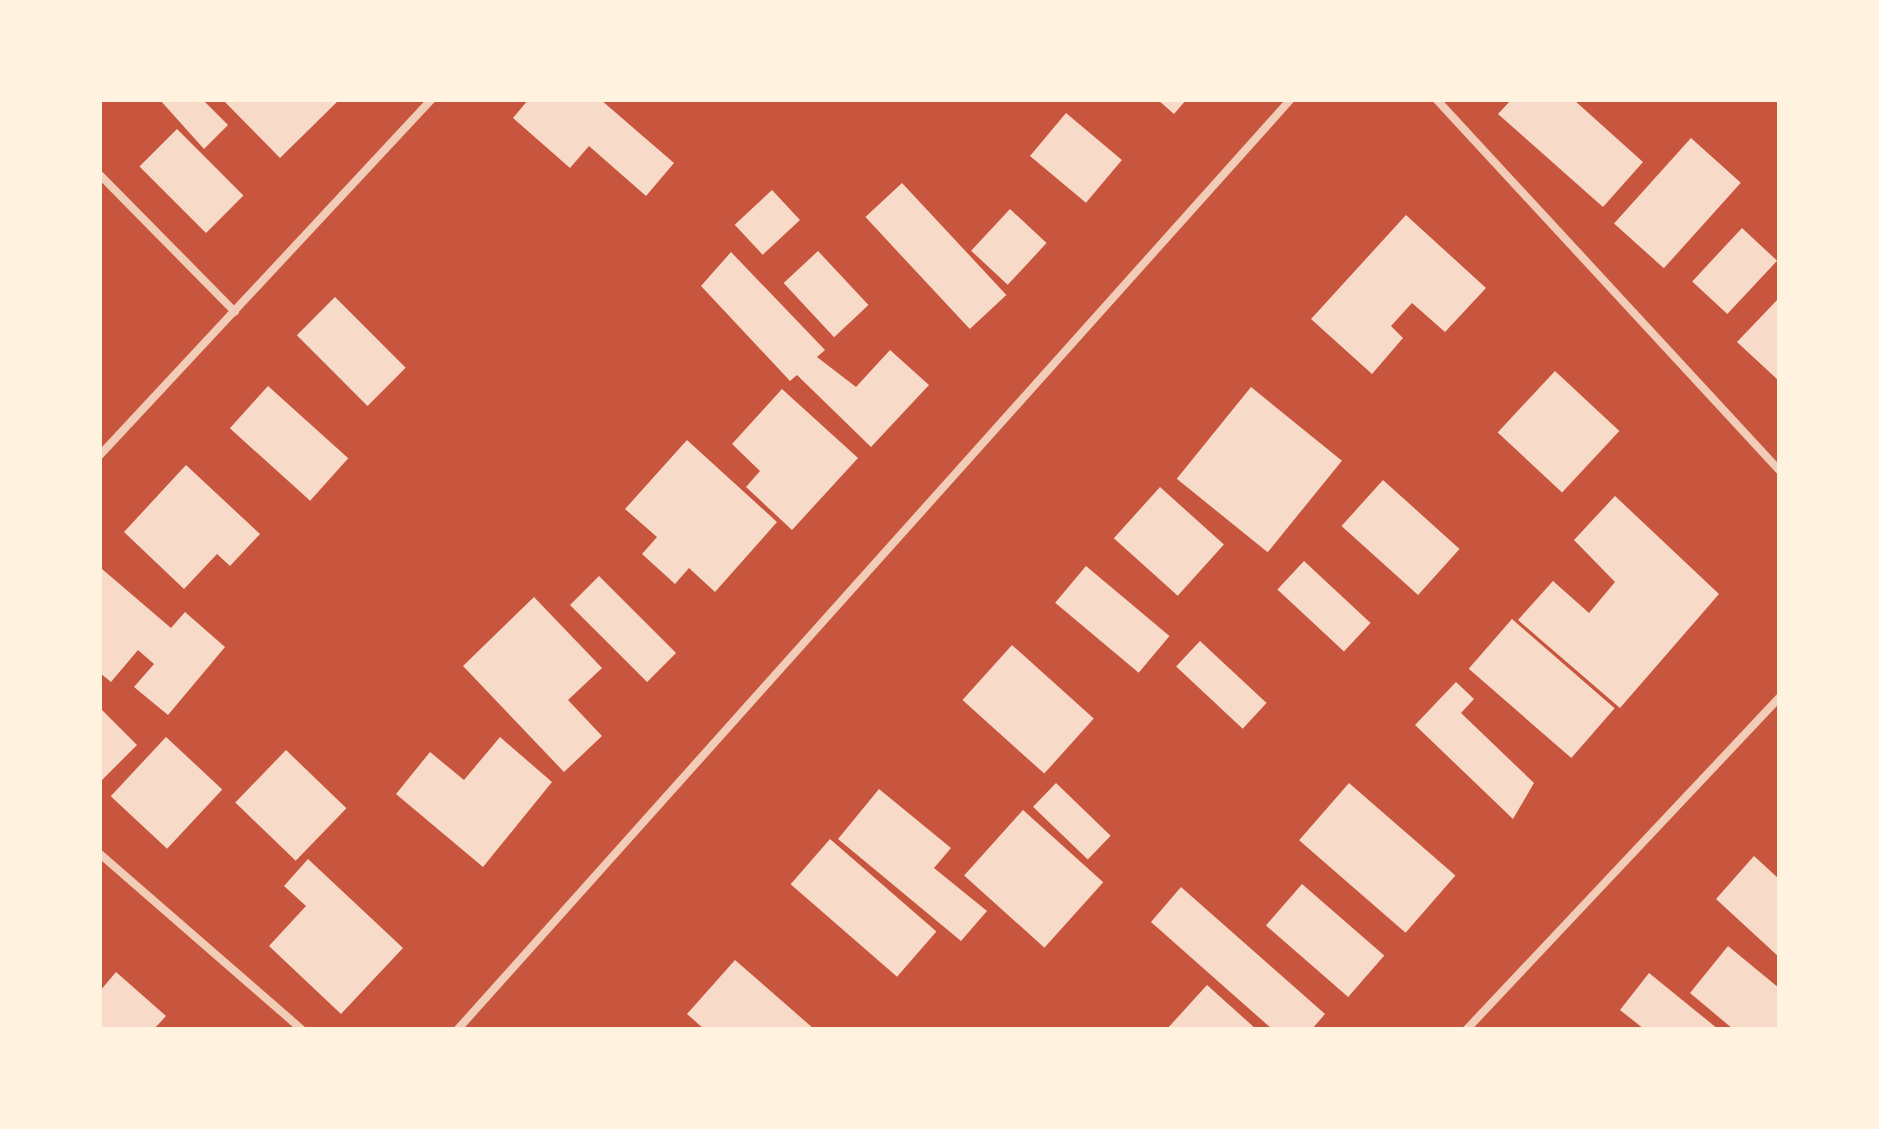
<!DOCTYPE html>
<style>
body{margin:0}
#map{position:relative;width:1879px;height:1129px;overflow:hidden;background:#c8553d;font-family:"Nunito Sans",sans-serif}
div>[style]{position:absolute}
.building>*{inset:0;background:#f7dbc8;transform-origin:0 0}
.minor>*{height:8px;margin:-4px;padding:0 4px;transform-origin:4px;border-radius:4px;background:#f1ccb7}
span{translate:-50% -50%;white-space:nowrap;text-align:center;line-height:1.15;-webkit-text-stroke:8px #fff3e0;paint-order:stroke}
.frame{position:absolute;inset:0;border:102px solid #fff3e0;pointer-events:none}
</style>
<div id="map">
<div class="building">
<i style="clip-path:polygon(160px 100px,203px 100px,228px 125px,204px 149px)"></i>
<i style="clip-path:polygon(223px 100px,339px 100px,280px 158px)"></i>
<i style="clip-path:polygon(528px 100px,601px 100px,674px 163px,646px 196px,589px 146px,570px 168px,513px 118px)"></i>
<i style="clip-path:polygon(1158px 100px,1186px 100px,1174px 114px)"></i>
<i style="clip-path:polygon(1511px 100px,1574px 100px,1643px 162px,1603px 207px,1498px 114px)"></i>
<i style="left:1066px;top:113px;width:73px;height:56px;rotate:40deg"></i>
<i style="left:177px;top:129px;width:94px;height:53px;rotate:45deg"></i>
<i style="left:1691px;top:138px;width:67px;height:115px;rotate:42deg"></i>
<i style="left:902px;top:183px;width:153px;height:50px;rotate:47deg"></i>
<i style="left:772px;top:190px;width:41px;height:51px;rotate:47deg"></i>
<i style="left:1010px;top:209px;width:50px;height:57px;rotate:43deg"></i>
<i style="clip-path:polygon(1406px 215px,1486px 288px,1445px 332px,1412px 303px,1391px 326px,1403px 338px,1372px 374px,1311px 319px)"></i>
<i style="left:1742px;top:228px;width:48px;height:73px;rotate:43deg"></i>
<i style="left:818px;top:251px;width:74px;height:47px;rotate:47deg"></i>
<i style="clip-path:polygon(731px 252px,825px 350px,817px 357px,856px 387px,890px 350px,929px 385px,871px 447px,797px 375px,790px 381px,701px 286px)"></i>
<i style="left:335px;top:297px;width:100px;height:54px;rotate:45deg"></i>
<i style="clip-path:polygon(1779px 298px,1779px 379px,1778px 380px,1737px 342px)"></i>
<i style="left:1555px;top:371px;width:88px;height:84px;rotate:43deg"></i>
<i style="left:268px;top:386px;width:108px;height:57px;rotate:42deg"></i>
<i style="left:1251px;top:387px;width:117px;height:118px;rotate:39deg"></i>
<i style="clip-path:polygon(782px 389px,858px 458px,792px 530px,746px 487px,760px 471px,732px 444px)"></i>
<i style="clip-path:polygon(687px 440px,777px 522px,715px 592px,689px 568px,675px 584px,642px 554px,657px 537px,625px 509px)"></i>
<i style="clip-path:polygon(186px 465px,260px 534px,230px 566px,217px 554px,184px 589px,124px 532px)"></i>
<i style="left:1383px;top:480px;width:103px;height:62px;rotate:42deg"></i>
<i style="left:1160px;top:487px;width:86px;height:69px;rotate:42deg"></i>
<i style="clip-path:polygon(1615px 496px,1719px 594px,1620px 708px,1518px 620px,1553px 581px,1589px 613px,1615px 582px,1574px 540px)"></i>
<i style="left:1304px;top:561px;width:91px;height:39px;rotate:43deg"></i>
<i style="left:1086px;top:566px;width:109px;height:48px;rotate:40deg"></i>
<i style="clip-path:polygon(102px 569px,171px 628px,185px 612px,225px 647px,168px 715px,134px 687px,154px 664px,138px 650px,111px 682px,100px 673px)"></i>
<i style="left:599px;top:576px;width:109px;height:41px;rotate:45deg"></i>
<i style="clip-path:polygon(534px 597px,602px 668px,568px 700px,602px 736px,564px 772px,463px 666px)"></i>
<i style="left:1512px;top:619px;width:136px;height:66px;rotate:41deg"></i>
<i style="left:1200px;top:641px;width:91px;height:35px;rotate:43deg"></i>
<i style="left:1012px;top:645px;width:110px;height:74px;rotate:42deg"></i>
<i style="clip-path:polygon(1456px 682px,1474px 699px,1461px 713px,1534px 783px,1513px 819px,1415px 725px)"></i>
<i style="clip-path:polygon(100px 708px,137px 745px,100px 782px)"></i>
<i style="left:166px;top:737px;width:77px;height:81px;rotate:43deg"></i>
<i style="clip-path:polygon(500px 737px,552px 782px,483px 867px,396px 794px,430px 752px,464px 780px)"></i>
<i style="left:286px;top:750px;width:84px;height:73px;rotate:44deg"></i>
<i style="left:1056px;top:783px;width:76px;height:33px;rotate:44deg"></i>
<i style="left:1349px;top:783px;width:141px;height:76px;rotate:41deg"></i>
<i style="clip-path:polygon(879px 789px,951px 848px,934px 868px,987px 911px,961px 941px,838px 839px)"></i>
<i style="left:1023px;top:810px;width:108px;height:88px;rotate:42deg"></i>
<i style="left:830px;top:839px;width:141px;height:60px;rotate:41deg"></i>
<i style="clip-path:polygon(1754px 856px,1779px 879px,1779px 957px,1716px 899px)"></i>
<i style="clip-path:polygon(308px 859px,403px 948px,341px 1014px,269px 946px,306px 906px,284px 886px)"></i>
<i style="left:1302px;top:884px;width:109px;height:55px;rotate:41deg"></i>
<i style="clip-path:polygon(1181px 887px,1325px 1014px,1312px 1029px,1272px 1029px,1151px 922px)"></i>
<i style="clip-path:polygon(1728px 946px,1779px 988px,1779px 1029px,1733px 1029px,1690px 993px)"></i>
<i style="clip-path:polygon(735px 960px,814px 1029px,704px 1029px,687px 1014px)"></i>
<i style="clip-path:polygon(116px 972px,166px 1016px,154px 1029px,100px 1029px,100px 991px)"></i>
<i style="clip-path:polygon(1649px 973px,1718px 1029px,1644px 1029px,1620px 1010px)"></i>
<i style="clip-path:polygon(1207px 985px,1256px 1029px,1167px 1029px)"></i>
</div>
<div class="minor">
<i style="left:1437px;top:100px;width:504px;rotate:47.25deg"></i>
<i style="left:100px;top:175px;width:192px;rotate:45.4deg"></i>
<i style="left:100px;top:455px;width:485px;rotate:-47deg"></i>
<i style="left:100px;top:854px;width:267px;rotate:41deg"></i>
<i style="left:458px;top:1029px;width:1247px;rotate:-48.15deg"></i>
<i style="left:1467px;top:1029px;width:455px;rotate:-46.7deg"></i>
</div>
<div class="frame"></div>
</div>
